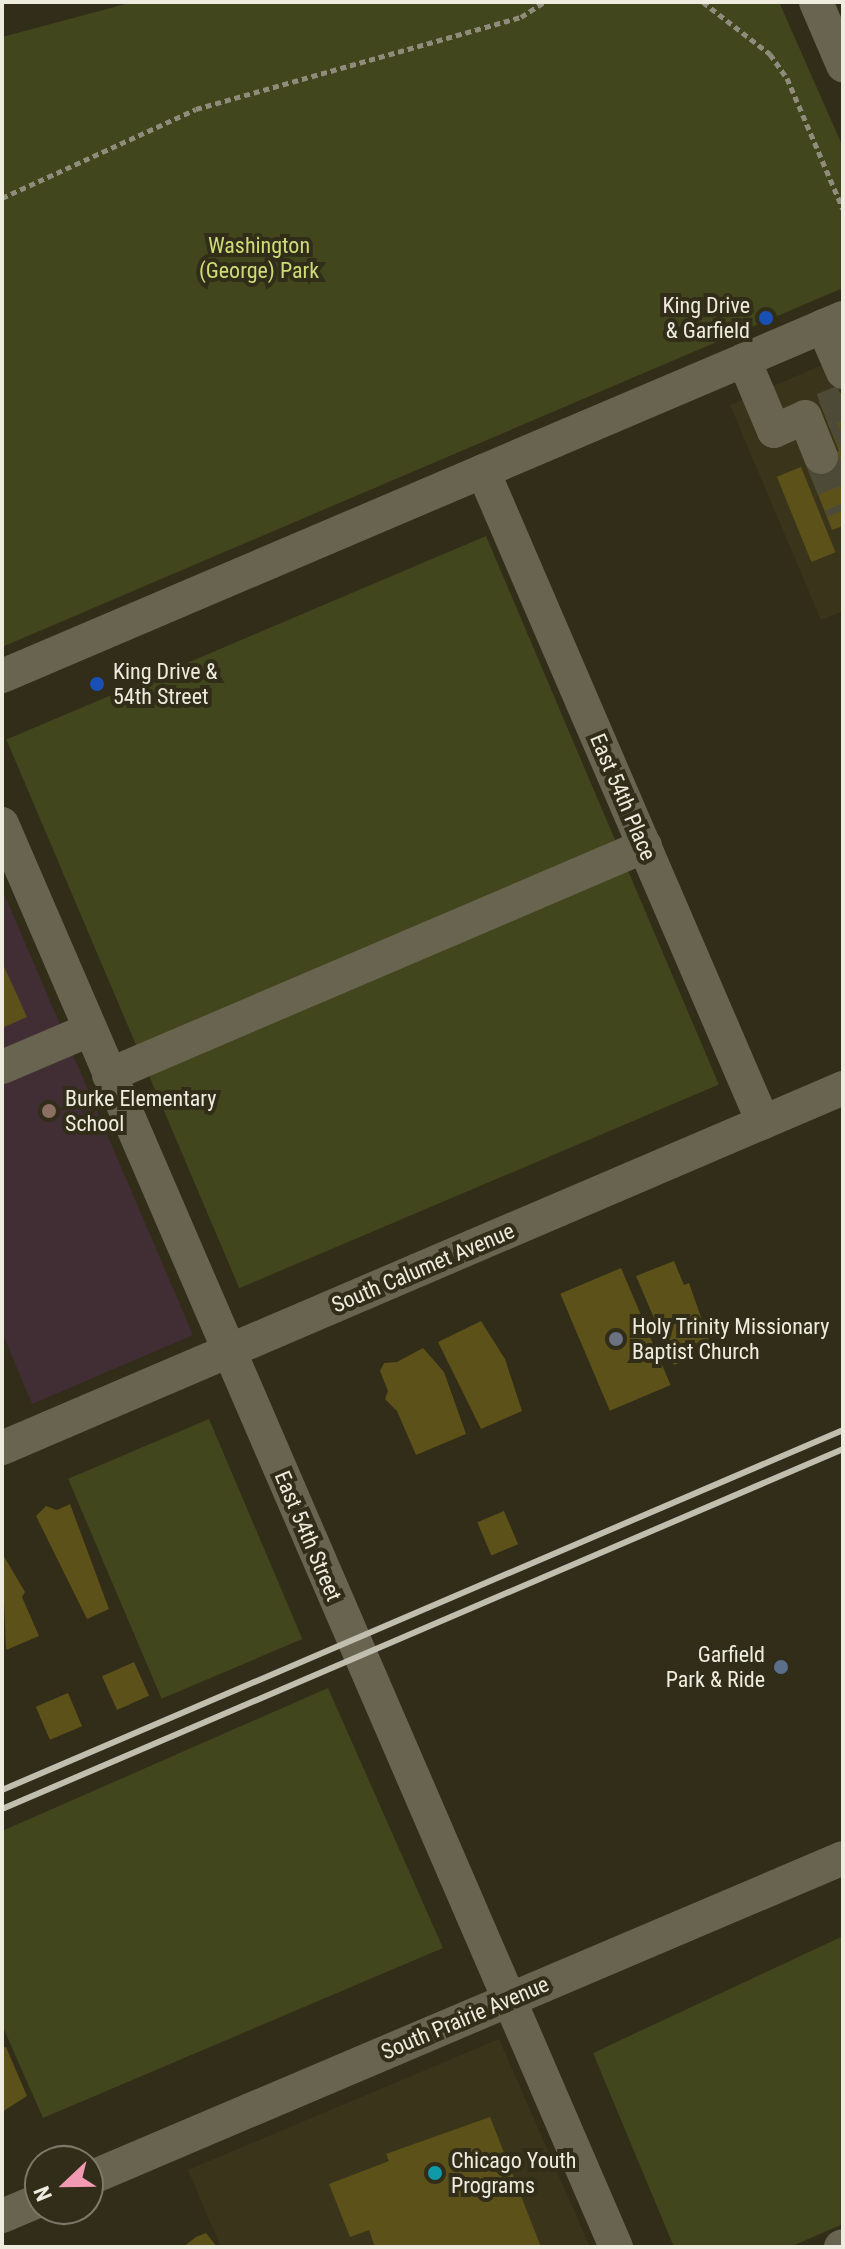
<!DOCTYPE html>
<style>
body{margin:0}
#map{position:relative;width:845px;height:2249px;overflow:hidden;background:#312d19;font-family:"Roboto Condensed",sans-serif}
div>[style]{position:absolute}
.built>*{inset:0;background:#3a351a}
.education>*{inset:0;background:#412e35}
.green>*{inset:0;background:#41461d;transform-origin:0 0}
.building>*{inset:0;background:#5c5118;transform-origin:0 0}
.minor-tunnel>*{height:34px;margin-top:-17px;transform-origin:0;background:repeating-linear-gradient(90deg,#4d4a37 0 34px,transparent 0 51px)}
.path>*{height:5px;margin-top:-2.5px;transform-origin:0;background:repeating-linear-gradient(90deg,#8f8c7c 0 6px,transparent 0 10px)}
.minor>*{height:34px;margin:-17px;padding:0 17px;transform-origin:17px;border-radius:17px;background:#68644f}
.rail>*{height:6px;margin:-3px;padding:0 3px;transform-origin:3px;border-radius:3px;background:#c0beaf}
.dots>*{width:22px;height:22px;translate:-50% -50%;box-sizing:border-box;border:4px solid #312d19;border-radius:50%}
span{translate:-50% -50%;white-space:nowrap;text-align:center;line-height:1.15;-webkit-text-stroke:8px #312d19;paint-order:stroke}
.park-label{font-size:22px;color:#cedc78}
.poi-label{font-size:22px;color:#eeecdf}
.right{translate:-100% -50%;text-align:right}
.left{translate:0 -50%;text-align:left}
.street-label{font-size:22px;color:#eeecdf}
.frame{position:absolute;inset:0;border:4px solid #eeecdf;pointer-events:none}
.north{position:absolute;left:24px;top:2145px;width:80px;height:80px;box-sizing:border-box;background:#312d19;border:2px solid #7d7968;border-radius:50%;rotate:248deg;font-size:22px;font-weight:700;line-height:32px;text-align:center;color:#eeecdf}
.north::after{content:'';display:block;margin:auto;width:28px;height:36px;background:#f19ab2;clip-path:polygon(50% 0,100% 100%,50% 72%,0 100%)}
</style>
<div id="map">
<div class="built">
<i style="clip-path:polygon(843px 356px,843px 611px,821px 620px,730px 405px)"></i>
<i style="clip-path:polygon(499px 2039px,590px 2247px,221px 2247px,188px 2170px)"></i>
</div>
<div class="education">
<i style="clip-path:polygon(2px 889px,193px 1335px,32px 1404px,2px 1332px)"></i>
</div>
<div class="green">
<i style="clip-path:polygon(133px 2px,779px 2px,843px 147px,843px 288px,2px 647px,2px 37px)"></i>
<i style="left:486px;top:536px;width:596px;height:521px;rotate:67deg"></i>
<i style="left:209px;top:1419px;width:239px;height:153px;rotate:67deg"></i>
<i style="clip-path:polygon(328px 1688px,443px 1948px,43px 2118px,2px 2025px,2px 1831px)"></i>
<i style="clip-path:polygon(843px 1936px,843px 2224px,790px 2247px,674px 2247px,593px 2053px)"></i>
</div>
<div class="building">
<i style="clip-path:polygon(843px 392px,843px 526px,832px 530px,806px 464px,839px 451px,819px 401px)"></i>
<i style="left:801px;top:467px;width:92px;height:26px;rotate:68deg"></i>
<i style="clip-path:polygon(2px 962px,27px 1017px,2px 1028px)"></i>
<i style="clip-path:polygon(674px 1261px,684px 1285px,689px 1283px,709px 1340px,704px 1342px,708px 1351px,674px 1365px,636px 1276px)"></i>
<i style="left:621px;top:1268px;width:127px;height:66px;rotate:67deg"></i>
<i style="clip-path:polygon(481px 1321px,505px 1359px,522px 1411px,481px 1429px,438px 1342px)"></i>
<i style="clip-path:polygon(423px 1348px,444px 1372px,466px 1434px,416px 1455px,397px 1411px,385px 1399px,388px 1391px,380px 1371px,384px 1363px,397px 1362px)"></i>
<i style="clip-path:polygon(70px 1504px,109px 1609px,87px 1619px,36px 1516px,46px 1506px,57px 1510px)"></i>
<i style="left:504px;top:1511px;width:36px;height:29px;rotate:67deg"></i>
<i style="clip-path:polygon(2px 1553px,25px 1592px,22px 1597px,39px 1636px,6px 1650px)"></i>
<i style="left:134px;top:1662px;width:37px;height:35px;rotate:66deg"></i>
<i style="left:68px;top:1693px;width:36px;height:35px;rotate:67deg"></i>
<i style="clip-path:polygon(6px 2047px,27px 2096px,2px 2112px,2px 2048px)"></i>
<i style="clip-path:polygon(490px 2117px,541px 2247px,375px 2247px,369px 2230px,350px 2237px,329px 2184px,389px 2161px,386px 2154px)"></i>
<i style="clip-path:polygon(206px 2233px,217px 2247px,183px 2247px,196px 2237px)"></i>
</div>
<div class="minor-tunnel">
<i style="left:823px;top:410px;width:22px;rotate:-22deg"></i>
<i style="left:835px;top:439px;width:9px;rotate:-27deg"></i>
<i style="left:821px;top:457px;width:58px;rotate:67.8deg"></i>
</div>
<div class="path">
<i style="left:703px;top:2px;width:85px;rotate:37.8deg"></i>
<i style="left:770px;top:54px;width:29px;rotate:55deg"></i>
<i style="left:787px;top:78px;width:142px;rotate:66.9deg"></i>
<i style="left:2px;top:198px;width:213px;rotate:-24.6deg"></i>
<i style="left:196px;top:109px;width:338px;rotate:-15.8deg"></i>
<i style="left:521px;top:17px;width:27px;rotate:-33deg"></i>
</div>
<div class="minor">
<i style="left:816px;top:2px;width:69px;rotate:66.8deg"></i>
<i style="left:823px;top:326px;width:50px;rotate:66.5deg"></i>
<i style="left:744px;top:360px;width:77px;rotate:67.1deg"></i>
<i style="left:774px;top:431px;width:34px;rotate:-24deg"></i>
<i style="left:805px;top:417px;width:43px;rotate:68.2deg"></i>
<i style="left:483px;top:471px;width:709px;rotate:66.73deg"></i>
<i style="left:2px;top:676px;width:914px;rotate:-23.06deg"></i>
<i style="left:2px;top:824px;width:1550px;rotate:66.66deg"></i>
<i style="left:2px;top:1067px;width:95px;rotate:-23deg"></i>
<i style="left:109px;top:1075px;width:583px;rotate:-23.13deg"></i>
<i style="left:2px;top:1448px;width:915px;rotate:-23.17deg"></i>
<i style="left:88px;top:2179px;width:820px;rotate:-23.03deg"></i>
<i style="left:2px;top:2216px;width:41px;rotate:-22.8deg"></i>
<i style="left:841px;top:2247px;width:2px;rotate:-27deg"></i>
</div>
<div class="rail">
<i style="left:2px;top:1790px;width:915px;rotate:-23.17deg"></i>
<i style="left:2px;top:1809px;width:915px;rotate:-23.17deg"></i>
</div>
<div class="dots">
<i style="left:766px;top:318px;background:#1a4fb4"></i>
<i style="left:97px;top:684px;background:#1a4fb4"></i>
<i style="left:49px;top:1111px;background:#8d6e63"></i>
<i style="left:616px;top:1339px;background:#6b7280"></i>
<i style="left:781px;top:1667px;background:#5c6f8a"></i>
<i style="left:435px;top:2173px;background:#0f9aa8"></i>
</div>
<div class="park-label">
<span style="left:259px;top:258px">Washington<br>(George) Park</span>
</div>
<div class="poi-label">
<span class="right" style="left:750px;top:318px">King Drive<br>&amp; Garfield</span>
<span class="left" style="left:113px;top:684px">King Drive &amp;<br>54th Street</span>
<span class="left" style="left:65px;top:1111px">Burke Elementary<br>School</span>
<span class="left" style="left:632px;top:1339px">Holy Trinity Missionary<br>Baptist Church</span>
<span class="right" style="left:765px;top:1667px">Garfield<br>Park &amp; Ride</span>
<span class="left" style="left:451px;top:2173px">Chicago Youth<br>Programs</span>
</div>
<div class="street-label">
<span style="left:623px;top:797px;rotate:67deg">East 54th Place</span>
<span style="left:423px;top:1268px;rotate:-23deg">South Calumet Avenue</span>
<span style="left:308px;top:1536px;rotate:67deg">East 54th Street</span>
<span style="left:465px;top:2018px;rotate:-23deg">South Prairie Avenue</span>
</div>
<div class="frame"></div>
<div class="north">N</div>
</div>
